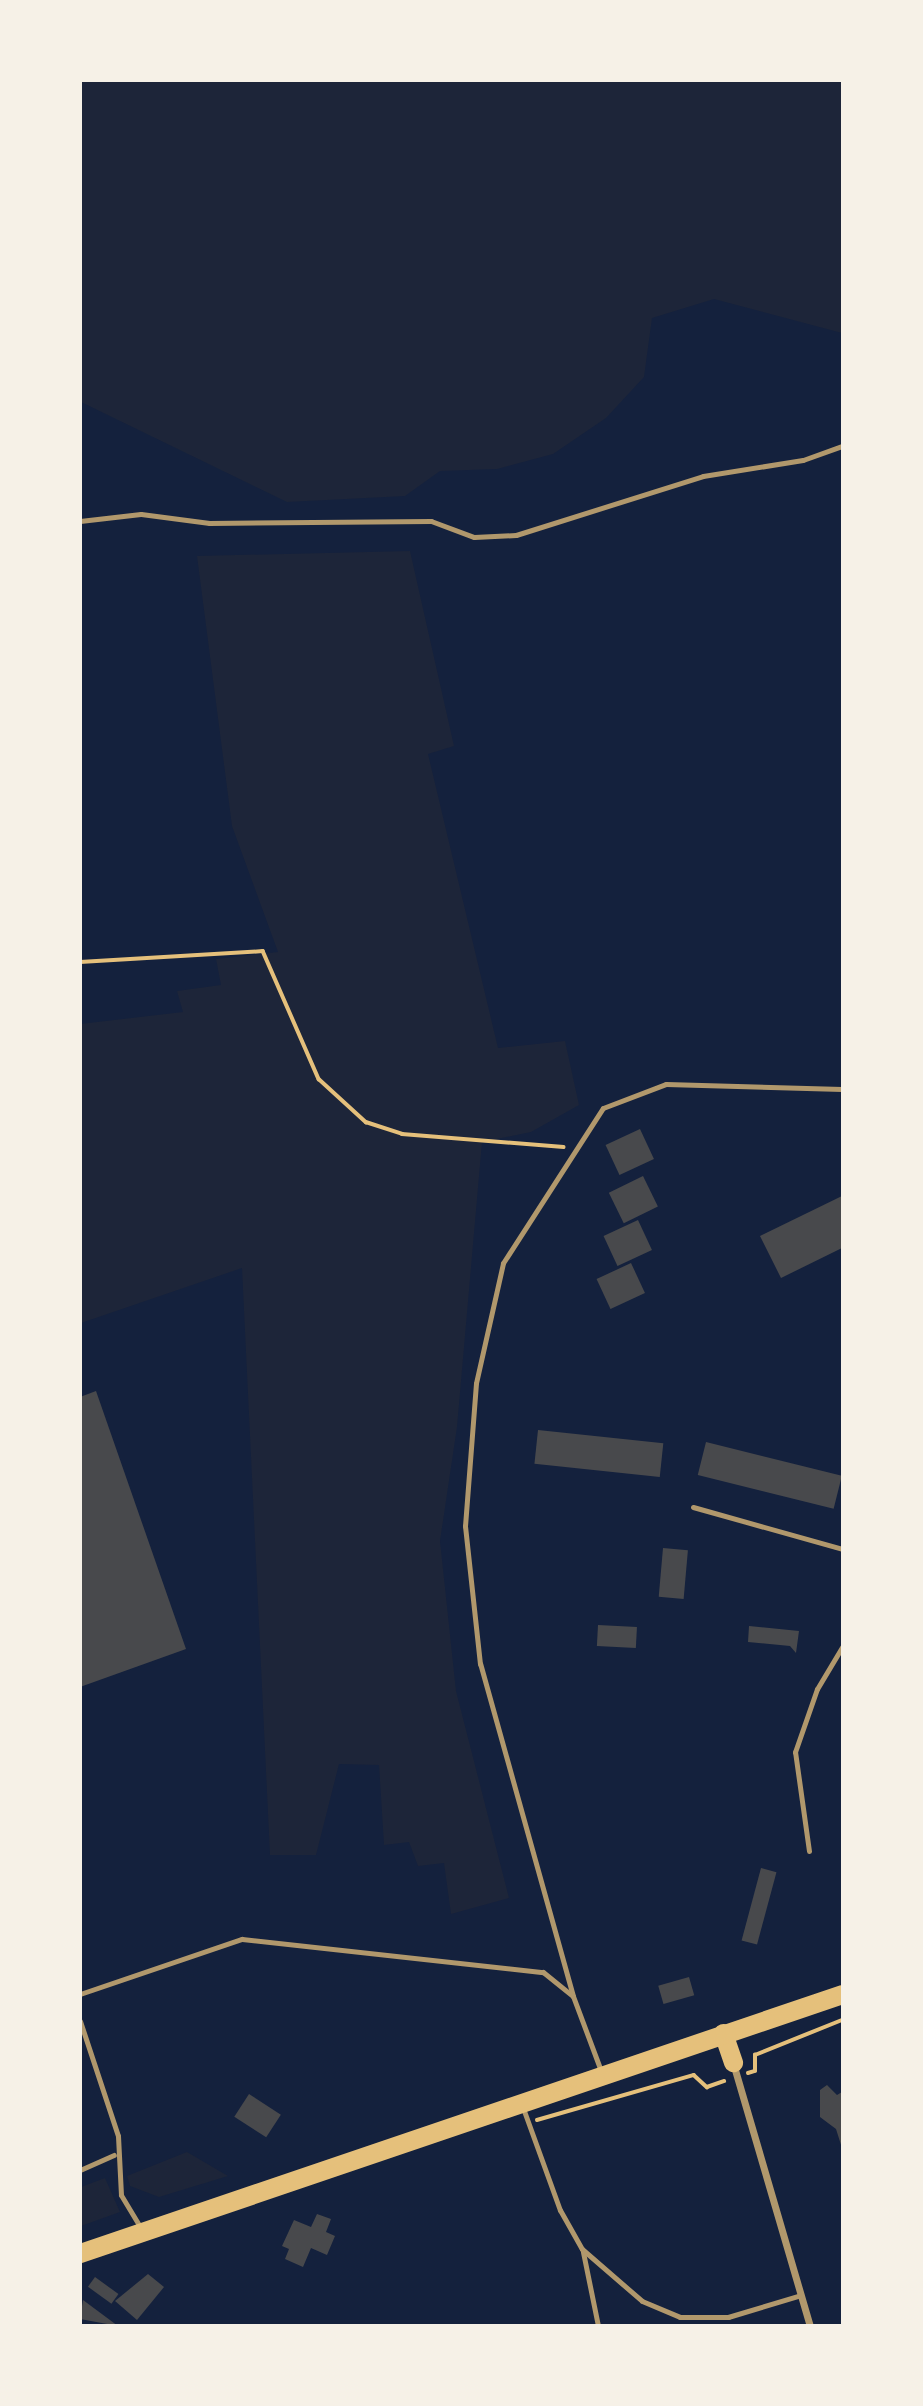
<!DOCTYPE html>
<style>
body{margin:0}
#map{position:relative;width:923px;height:2406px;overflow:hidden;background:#14213d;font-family:Helvetica,sans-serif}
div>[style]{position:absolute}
.green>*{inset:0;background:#1d2539}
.building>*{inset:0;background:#48494c;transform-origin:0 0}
.path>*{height:3.5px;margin:-1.75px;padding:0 1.75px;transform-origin:1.75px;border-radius:1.75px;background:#e5c07b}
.service>*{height:5px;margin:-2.5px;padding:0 2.5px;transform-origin:2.5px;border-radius:2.5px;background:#b1986c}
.minor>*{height:7px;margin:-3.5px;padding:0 3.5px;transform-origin:3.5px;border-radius:3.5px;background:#b1986c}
.trunk>*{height:19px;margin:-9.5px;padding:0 9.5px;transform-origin:9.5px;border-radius:9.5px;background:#e5c07b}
span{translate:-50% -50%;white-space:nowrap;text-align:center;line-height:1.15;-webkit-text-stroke:5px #f6f1e7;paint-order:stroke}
.frame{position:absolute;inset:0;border:82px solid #f6f1e7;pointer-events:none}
</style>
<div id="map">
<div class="green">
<i style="clip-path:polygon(80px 81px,842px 81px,842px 333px,714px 299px,652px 318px,644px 377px,606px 418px,553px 454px,497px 469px,440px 471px,405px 496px,287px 502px,81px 402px)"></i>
<i style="clip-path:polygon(410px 551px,454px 746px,428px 754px,498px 1048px,565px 1041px,579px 1105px,531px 1132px,482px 1142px,457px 1427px,440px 1541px,456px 1691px,509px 1898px,451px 1914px,444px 1863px,418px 1866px,409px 1842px,384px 1845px,379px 1765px,339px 1764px,316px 1855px,270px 1855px,242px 1268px,81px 1323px,80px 1024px,183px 1012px,177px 991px,221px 985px,216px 959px,278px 952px,232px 826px,197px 556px)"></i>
<i style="clip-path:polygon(187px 2152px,228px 2176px,159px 2197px,130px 2186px,127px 2176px)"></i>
<i style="clip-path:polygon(105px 2178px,120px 2212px,81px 2226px,81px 2187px)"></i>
</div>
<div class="building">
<i style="left:640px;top:1129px;width:33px;height:38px;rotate:65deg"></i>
<i style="left:643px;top:1176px;width:34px;height:38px;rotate:64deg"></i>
<i style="clip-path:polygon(842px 1196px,842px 1248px,781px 1278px,760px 1236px)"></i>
<i style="left:638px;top:1220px;width:33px;height:38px;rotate:65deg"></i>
<i style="left:631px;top:1263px;width:33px;height:38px;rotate:65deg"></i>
<i style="clip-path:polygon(96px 1391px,186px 1649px,80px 1687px,80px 1397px)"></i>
<i style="left:538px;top:1430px;width:126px;height:34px;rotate:6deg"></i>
<i style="left:706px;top:1442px;width:140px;height:34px;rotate:14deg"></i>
<i style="left:663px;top:1548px;width:25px;height:49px;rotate:5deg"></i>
<i style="left:598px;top:1625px;width:39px;height:21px;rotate:3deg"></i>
<i style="clip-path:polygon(749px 1626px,799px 1631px,796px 1653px,790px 1646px,748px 1642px)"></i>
<i style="left:761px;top:1868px;width:16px;height:75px;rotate:15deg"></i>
<i style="left:689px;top:1977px;width:19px;height:32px;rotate:74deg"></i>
<i style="clip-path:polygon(827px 2085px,837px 2095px,842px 2092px,842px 2148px,836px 2129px,820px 2117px,820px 2090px)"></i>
<i style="left:249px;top:2094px;width:38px;height:27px;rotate:33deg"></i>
<i style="clip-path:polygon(317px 2214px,331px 2219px,326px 2232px,335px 2236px,327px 2255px,311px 2248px,303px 2267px,285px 2259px,289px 2249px,282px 2246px,294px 2220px,311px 2227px)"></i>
<i style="clip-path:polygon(148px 2274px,164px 2287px,137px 2320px,115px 2301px)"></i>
<i style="left:95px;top:2277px;width:29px;height:12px;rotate:36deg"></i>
<i style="clip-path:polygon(83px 2300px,118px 2326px,80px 2319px)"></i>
</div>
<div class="path">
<i style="left:80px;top:962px;width:183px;rotate:-3.4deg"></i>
<i style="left:263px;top:951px;width:140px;rotate:66.4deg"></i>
<i style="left:319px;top:1079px;width:64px;rotate:42.5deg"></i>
<i style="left:366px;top:1122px;width:38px;rotate:18deg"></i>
<i style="left:402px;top:1134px;width:162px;rotate:4.6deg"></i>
<i style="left:748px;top:2073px;width:7px;rotate:-16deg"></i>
<i style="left:755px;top:2071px;width:16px;rotate:-90deg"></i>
<i style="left:755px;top:2055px;width:94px;rotate:-21.9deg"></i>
<i style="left:537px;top:2120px;width:163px;rotate:-16deg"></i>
<i style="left:694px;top:2075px;width:18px;rotate:43deg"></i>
<i style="left:707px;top:2087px;width:18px;rotate:-19deg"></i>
</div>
<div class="service">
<i style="left:80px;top:521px;width:61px;rotate:-6.5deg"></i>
<i style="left:141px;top:514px;width:69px;rotate:7.5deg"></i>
<i style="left:209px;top:523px;width:222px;rotate:-0.5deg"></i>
<i style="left:431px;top:521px;width:46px;rotate:20.4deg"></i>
<i style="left:474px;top:537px;width:42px;rotate:-2.7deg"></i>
<i style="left:516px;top:535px;width:196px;rotate:-17.5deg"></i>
<i style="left:703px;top:476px;width:101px;rotate:-9.1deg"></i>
<i style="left:803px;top:460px;width:41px;rotate:-19.7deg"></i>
<i style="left:693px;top:1507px;width:155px;rotate:15.7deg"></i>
<i style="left:809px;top:1851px;width:100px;rotate:-98deg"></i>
<i style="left:795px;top:1752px;width:67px;rotate:-70.8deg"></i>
<i style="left:817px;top:1689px;width:49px;rotate:-59.2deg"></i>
<i style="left:80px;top:1994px;width:171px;rotate:-18.8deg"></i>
<i style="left:242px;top:1939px;width:303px;rotate:6.3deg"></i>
<i style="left:543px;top:1972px;width:38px;rotate:39deg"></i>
<i style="left:80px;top:2021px;width:121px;rotate:71.7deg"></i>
<i style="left:118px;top:2136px;width:59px;rotate:87.1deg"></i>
<i style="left:121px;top:2195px;width:37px;rotate:59deg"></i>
<i style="left:601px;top:2071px;width:80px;rotate:-110.5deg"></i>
<i style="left:573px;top:1996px;width:345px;rotate:-105.6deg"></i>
<i style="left:480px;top:1664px;width:139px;rotate:-96.2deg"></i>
<i style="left:465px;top:1526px;width:143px;rotate:-85.6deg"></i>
<i style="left:476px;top:1383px;width:123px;rotate:-77.3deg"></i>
<i style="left:503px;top:1263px;width:184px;rotate:-57.2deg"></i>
<i style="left:603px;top:1108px;width:67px;rotate:-20.9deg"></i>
<i style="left:666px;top:1084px;width:176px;rotate:1.6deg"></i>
<i style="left:523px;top:2108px;width:109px;rotate:70.1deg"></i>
<i style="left:560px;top:2210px;width:45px;rotate:60.6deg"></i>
<i style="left:582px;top:2249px;width:79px;rotate:40.9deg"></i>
<i style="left:642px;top:2301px;width:41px;rotate:22.8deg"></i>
<i style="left:680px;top:2317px;width:48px"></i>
<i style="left:728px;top:2317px;width:76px;rotate:-16.8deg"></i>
<i style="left:80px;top:2170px;width:37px;rotate:-24deg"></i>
<i style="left:583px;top:2252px;width:76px;rotate:78.5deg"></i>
</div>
<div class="minor">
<i style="left:733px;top:2063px;width:274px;rotate:73.7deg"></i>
</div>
<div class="trunk">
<i style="left:723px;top:2033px;width:31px;rotate:71deg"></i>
<i style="left:80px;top:2253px;width:805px;rotate:-18.77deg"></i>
</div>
<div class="frame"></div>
</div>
